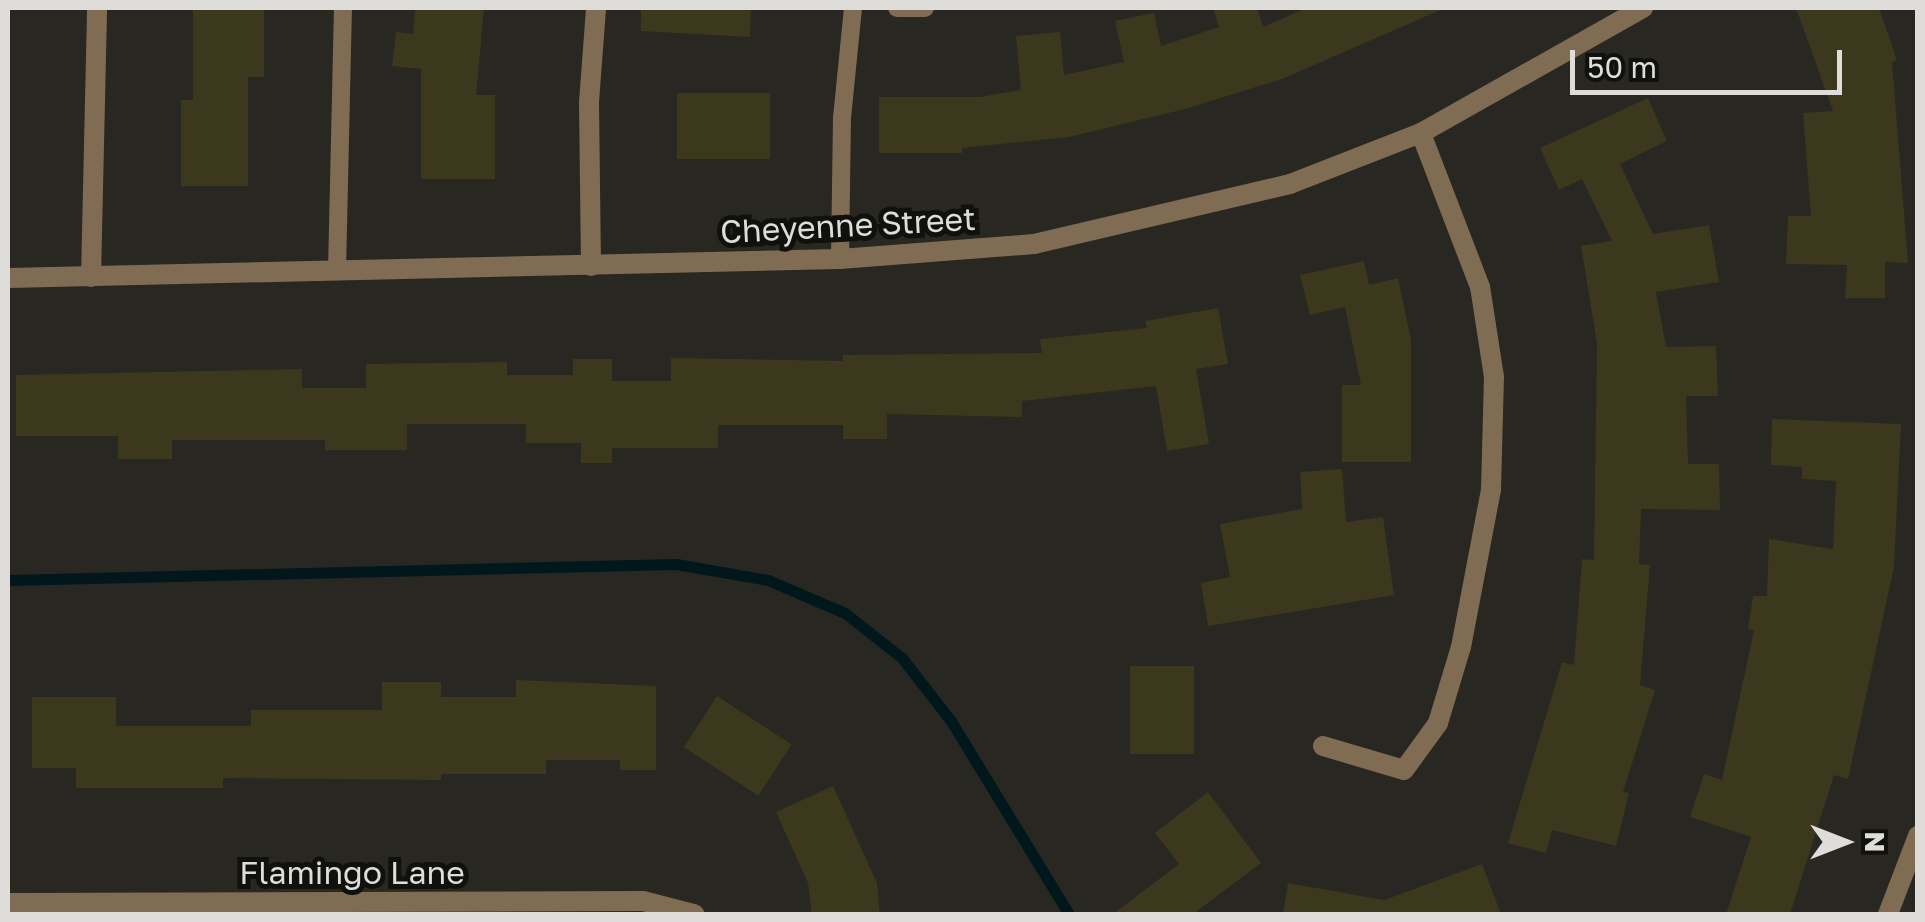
<!DOCTYPE html>
<style>
body{margin:0}
#map{position:relative;width:1925px;height:922px;overflow:hidden;background:#282721;font-family:"Golos Text",sans-serif}
div>[style]{position:absolute}
.stream>*{height:11px;margin:-5.5px;padding:0 5.5px;transform-origin:5.5px;border-radius:5.5px;background:#00171b}
.building>*{inset:0;background:#3c381d;transform-origin:0 0}
.service>*{height:18px;margin:-9px;padding:0 9px;transform-origin:9px;border-radius:9px;background:#806c52}
.minor>*{height:20px;margin:-10px;padding:0 10px;transform-origin:10px;border-radius:10px;background:#806c52}
.tertiary>*{height:20px;margin:-10px;padding:0 10px;transform-origin:10px;border-radius:10px;background:#806c52}
span{translate:-50% -50%;white-space:nowrap;text-align:center;line-height:1.15;-webkit-text-stroke:10px #10100d;paint-order:stroke}
.street-label{font-size:32px;color:#deddd9}
.frame{position:absolute;inset:0;border:10px solid #deddd9;pointer-events:none}
.north{position:absolute;left:1795px;top:792px;width:100px;height:100px;-webkit-text-stroke:8px #10100d;paint-order:stroke;rotate:90deg;font-size:28px;font-weight:700;line-height:40px;text-align:center;color:#deddd9}
.north::after{content:'';display:block;margin:auto;width:35px;height:45px;background:#deddd9;clip-path:polygon(50% 0,100% 100%,50% 72%,0 100%)}
.scale{position:absolute;left:1570px;top:50px;width:272px;height:45px;box-sizing:border-box;border:5px solid #deddd9;border-top:0;padding-left:12px;font-size:30px;line-height:35px;white-space:nowrap;color:#deddd9;-webkit-text-stroke:8px #10100d;paint-order:stroke}
</style>
<div id="map">
<div class="stream">
<i style="left:8px;top:580px;width:668px;rotate:-1.37deg"></i>
<i style="left:676px;top:564px;width:93px;rotate:9.9deg"></i>
<i style="left:768px;top:580px;width:84px;rotate:23.2deg"></i>
<i style="left:845px;top:613px;width:73px;rotate:38.3deg"></i>
<i style="left:902px;top:658px;width:80px;rotate:52.1deg"></i>
<i style="left:951px;top:721px;width:226px;rotate:58.6deg"></i>
</div>
<div class="building">
<i style="clip-path:polygon(193px 8px,264px 8px,264px 77px,248px 77px,248px 186px,181px 186px,181px 100px,193px 100px)"></i>
<i style="clip-path:polygon(415px 8px,484px 8px,476px 95px,495px 95px,495px 179px,421px 179px,421px 69px,392px 66px,396px 32px,413px 34px)"></i>
<i style="clip-path:polygon(641px 8px,751px 8px,750px 37px,641px 31px)"></i>
<i style="clip-path:polygon(1213px 8px,1257px 8px,1263px 27px,1306px 8px,1445px 8px,1282px 79px,1185px 109px,1069px 137px,962px 148px,962px 153px,879px 153px,879px 97px,980px 97px,1021px 90px,1016px 36px,1060px 32px,1064px 75px,1124px 62px,1115px 21px,1154px 13px,1161px 46px,1219px 27px)"></i>
<i style="clip-path:polygon(1796px 8px,1879px 8px,1897px 60px,1892px 62px,1908px 263px,1885px 262px,1885px 298px,1845px 298px,1847px 265px,1786px 264px,1788px 216px,1811px 216px,1803px 113px,1833px 111px)"></i>
<i style="left:677px;top:93px;width:93px;height:66px"></i>
<i style="clip-path:polygon(1648px 98px,1667px 141px,1620px 164px,1653px 234px,1709px 225px,1719px 282px,1656px 292px,1666px 347px,1716px 346px,1718px 396px,1686px 396px,1688px 464px,1719px 464px,1720px 510px,1641px 509px,1639px 564px,1650px 565px,1640px 685px,1655px 690px,1623px 792px,1629px 793px,1616px 846px,1552px 830px,1546px 853px,1508px 843px,1562px 662px,1574px 665px,1582px 559px,1594px 560px,1597px 343px,1581px 246px,1612px 241px,1582px 179px,1559px 190px,1540px 148px)"></i>
<i style="clip-path:polygon(1364px 261px,1369px 285px,1398px 278px,1411px 340px,1411px 462px,1342px 462px,1342px 385px,1361px 385px,1345px 307px,1310px 315px,1300px 275px)"></i>
<i style="clip-path:polygon(1218px 308px,1228px 364px,1196px 369px,1209px 444px,1167px 451px,1156px 386px,1022px 401px,1022px 417px,887px 414px,887px 439px,843px 439px,843px 425px,718px 425px,718px 448px,612px 448px,612px 463px,581px 463px,581px 443px,526px 443px,526px 424px,407px 424px,407px 450px,325px 450px,325px 440px,172px 440px,172px 459px,118px 459px,118px 436px,16px 436px,16px 375px,302px 369px,302px 388px,366px 388px,366px 364px,507px 362px,507px 375px,573px 375px,573px 359px,612px 359px,612px 381px,671px 381px,671px 358px,843px 361px,843px 355px,1042px 353px,1040px 339px,1147px 328px,1145px 321px)"></i>
<i style="clip-path:polygon(1772px 419px,1901px 424px,1894px 567px,1848px 779px,1834px 775px,1790px 914px,1726px 914px,1751px 837px,1690px 817px,1704px 774px,1722px 780px,1754px 630px,1748px 629px,1753px 596px,1767px 596px,1769px 539px,1833px 549px,1836px 481px,1802px 479px,1802px 467px,1771px 465px)"></i>
<i style="clip-path:polygon(1342px 469px,1346px 522px,1383px 517px,1394px 595px,1208px 626px,1201px 583px,1230px 577px,1220px 524px,1302px 509px,1300px 472px)"></i>
<i style="left:1130px;top:666px;width:64px;height:88px"></i>
<i style="clip-path:polygon(516px 680px,656px 686px,656px 770px,620px 770px,620px 760px,546px 760px,546px 774px,441px 774px,441px 780px,223px 778px,223px 788px,76px 788px,76px 768px,32px 768px,32px 697px,116px 697px,116px 726px,251px 726px,251px 710px,382px 710px,382px 682px,441px 682px,441px 697px,516px 697px)"></i>
<i style="left:717px;top:696px;width:89px;height:61px;rotate:33deg"></i>
<i style="clip-path:polygon(833px 786px,877px 883px,880px 914px,812px 914px,808px 883px,776px 812px)"></i>
<i style="clip-path:polygon(1208px 792px,1261px 863px,1193px 914px,1113px 914px,1179px 864px,1155px 833px)"></i>
<i style="clip-path:polygon(1482px 864px,1501px 914px,1283px 914px,1288px 883px,1384px 900px)"></i>
</div>
<div class="service">
<i style="left:897px;top:8px;width:28px"></i>
<i style="left:840px;top:259px;width:141px;rotate:-89.2deg"></i>
<i style="left:842px;top:118px;width:111px;rotate:-84.3deg"></i>
<i style="left:337px;top:271px;width:263px;rotate:-88.7deg"></i>
</div>
<div class="minor">
<i style="left:591px;top:266px;width:164px;rotate:-90.7deg"></i>
<i style="left:589px;top:102px;width:94px;rotate:-85.7deg"></i>
<i style="left:91px;top:277px;width:269px;rotate:-88.7deg"></i>
<i style="left:1323px;top:746px;width:84px;rotate:16.5deg"></i>
<i style="left:1404px;top:770px;width:58px;rotate:-54.1deg"></i>
<i style="left:1438px;top:723px;width:79px;rotate:-73.2deg"></i>
<i style="left:1461px;top:647px;width:160px;rotate:-79.2deg"></i>
<i style="left:1491px;top:490px;width:113px;rotate:-88.5deg"></i>
<i style="left:1494px;top:377px;width:91px;rotate:-98.8deg"></i>
<i style="left:1480px;top:287px;width:165px;rotate:-111deg"></i>
<i style="left:8px;top:903px;width:635px;rotate:-0.18deg"></i>
<i style="left:643px;top:901px;width:53px;rotate:14.3deg"></i>
<i style="left:1888px;top:914px;width:84px;rotate:-69deg"></i>
</div>
<div class="tertiary">
<i style="left:8px;top:278px;width:832px;rotate:-1.31deg"></i>
<i style="left:840px;top:259px;width:195px;rotate:-4.4deg"></i>
<i style="left:1034px;top:244px;width:263px;rotate:-13.2deg"></i>
<i style="left:1290px;top:184px;width:141px;rotate:-21.3deg"></i>
<i style="left:1421px;top:133px;width:255px;rotate:-29.4deg"></i>
</div>
<div class="street-label">
<span style="left:848px;top:225px;rotate:-3deg">Cheyenne Street</span>
<span style="left:352px;top:872px">Flamingo Lane</span>
</div>
<div class="frame"></div>
<div class="north">N</div>
<div class="scale">50 m</div>
</div>
